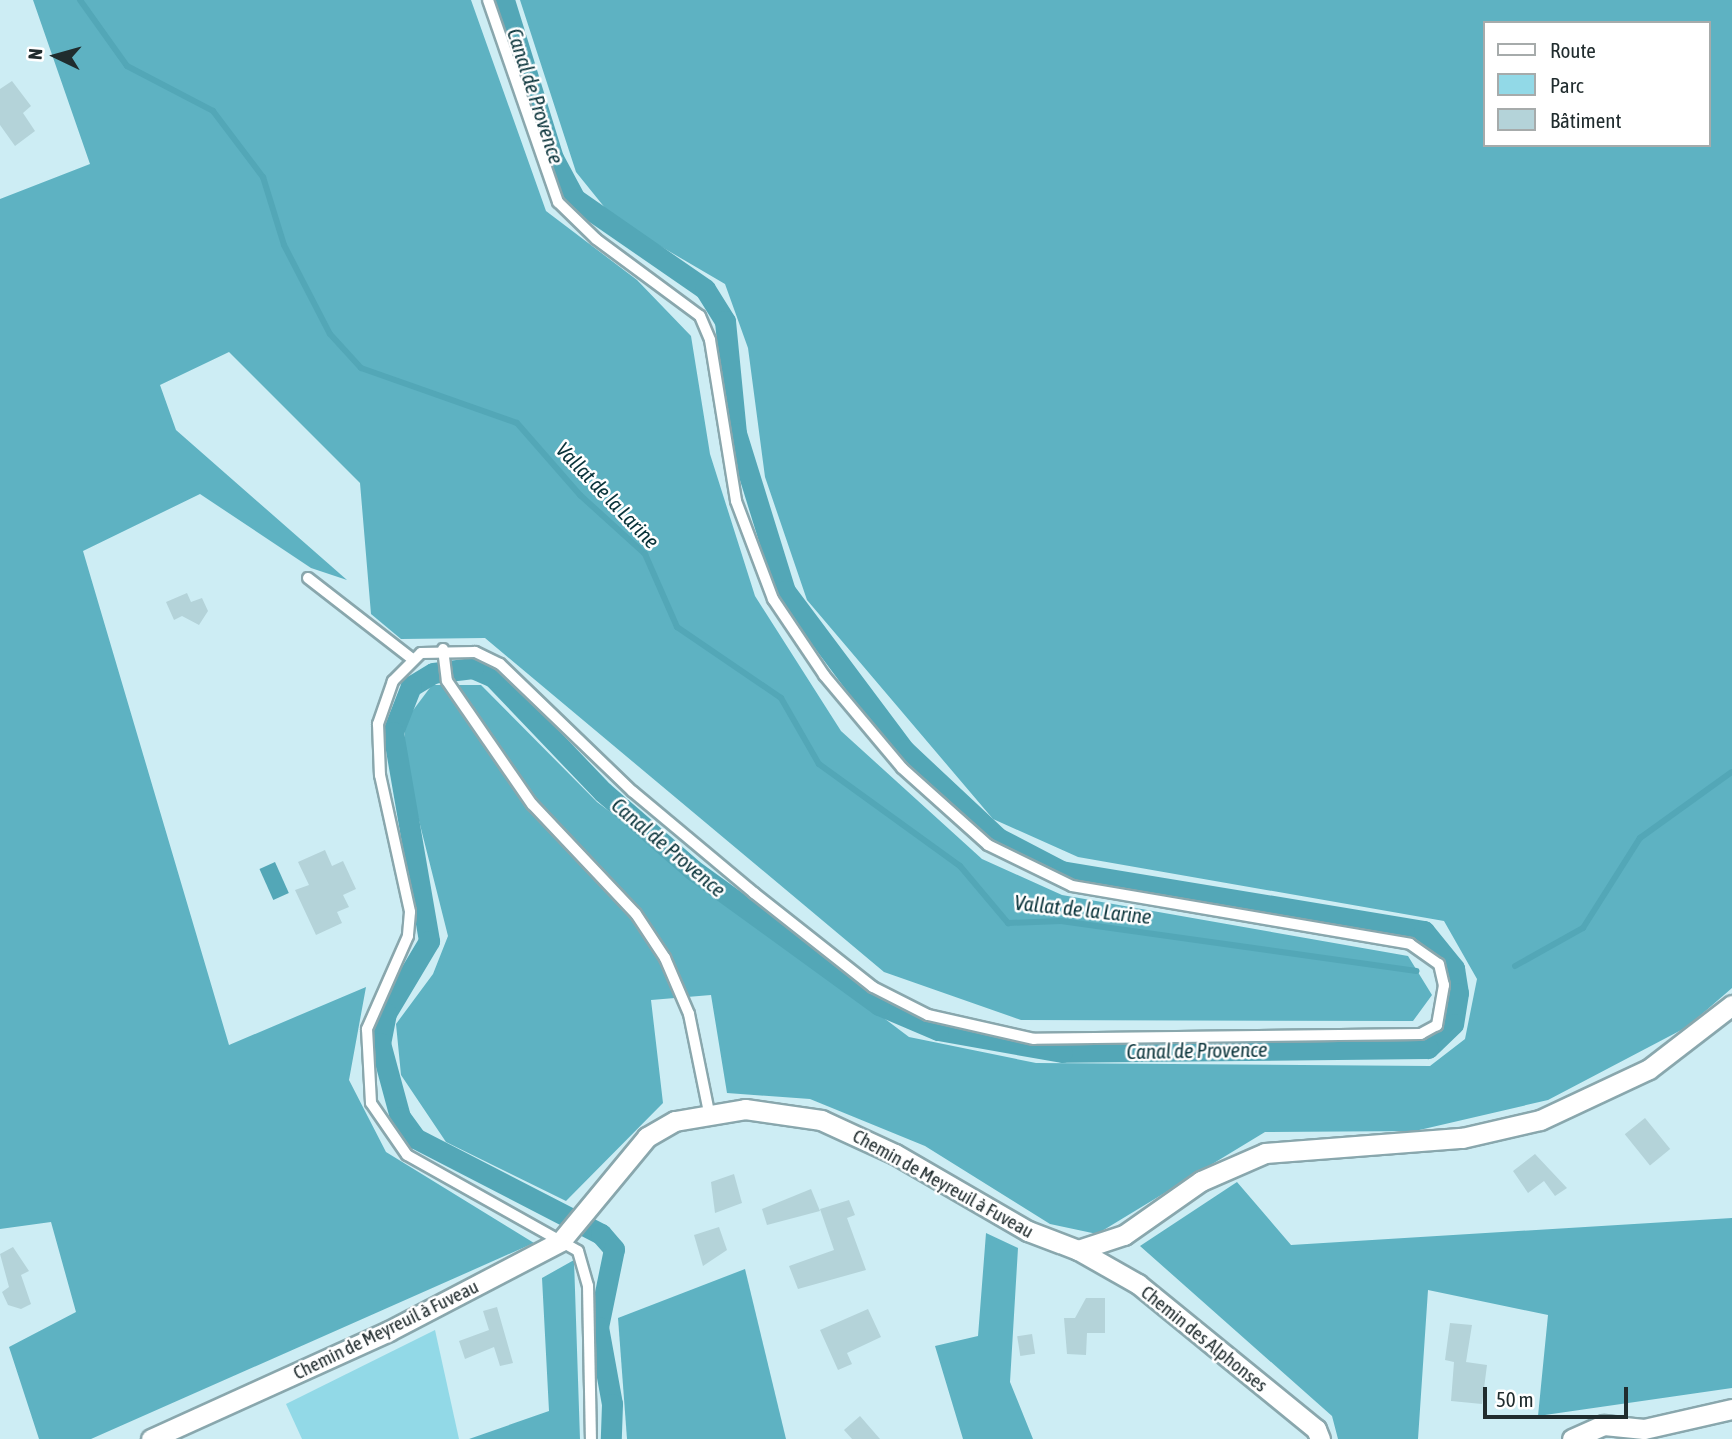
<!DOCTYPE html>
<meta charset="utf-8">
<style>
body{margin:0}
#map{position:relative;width:1732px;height:1439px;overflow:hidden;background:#cdedf4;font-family:"Asap Condensed",sans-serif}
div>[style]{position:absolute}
.green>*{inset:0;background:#92d9e7}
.forest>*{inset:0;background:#5eb2c2}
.water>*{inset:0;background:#53a7b7;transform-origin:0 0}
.stream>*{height:6px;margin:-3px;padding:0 3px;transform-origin:3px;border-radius:3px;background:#53a7b7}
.canal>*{height:21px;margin:-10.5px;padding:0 10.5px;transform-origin:10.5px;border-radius:10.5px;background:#53a7b7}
.building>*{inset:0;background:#b4d3d9;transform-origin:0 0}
.roads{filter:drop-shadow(2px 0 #89a7ad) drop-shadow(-2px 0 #89a7ad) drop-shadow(0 2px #89a7ad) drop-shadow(0 -2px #89a7ad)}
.lane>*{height:10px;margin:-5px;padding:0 5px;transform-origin:5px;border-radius:5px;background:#fff}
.street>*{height:19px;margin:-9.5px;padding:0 9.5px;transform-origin:9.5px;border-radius:9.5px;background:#fff}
span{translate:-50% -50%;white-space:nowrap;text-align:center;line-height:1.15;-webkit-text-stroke:5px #fff;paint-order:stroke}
.street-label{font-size:19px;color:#202c2e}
.water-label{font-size:21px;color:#09333a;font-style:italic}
.legend{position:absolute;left:1483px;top:21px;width:228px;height:126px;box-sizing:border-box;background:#fff;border:2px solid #a6abab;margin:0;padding:9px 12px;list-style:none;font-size:21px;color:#202c2e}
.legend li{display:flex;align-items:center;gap:14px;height:35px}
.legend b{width:35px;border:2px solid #a6abab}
.north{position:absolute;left:21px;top:21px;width:70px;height:70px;-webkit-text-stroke:5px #fff;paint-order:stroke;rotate:275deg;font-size:19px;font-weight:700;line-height:28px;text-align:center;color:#202c2e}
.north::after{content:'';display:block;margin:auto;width:24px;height:32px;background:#202c2e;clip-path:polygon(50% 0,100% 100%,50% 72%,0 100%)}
.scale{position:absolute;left:1483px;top:1387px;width:145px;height:32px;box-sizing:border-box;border:4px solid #202c2e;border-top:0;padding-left:9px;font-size:21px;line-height:24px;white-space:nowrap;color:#202c2e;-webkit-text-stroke:5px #fff;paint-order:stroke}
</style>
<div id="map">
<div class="green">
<i style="clip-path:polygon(435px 1330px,459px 1439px,302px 1439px,286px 1404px)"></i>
</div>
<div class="forest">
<i style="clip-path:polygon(33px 0,471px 0,546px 211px,637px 280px,691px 336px,710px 454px,755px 596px,841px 731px,982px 859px,1062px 895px,1408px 956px,1432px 995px,1413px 1021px,1021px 1020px,884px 972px,485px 638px,401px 639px,371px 614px,360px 483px,229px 352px,160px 385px,176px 430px,347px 580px,311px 568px,200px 494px,83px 551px,229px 1045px,366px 987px,349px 1080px,386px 1152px,534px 1243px,91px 1439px,39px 1439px,9px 1347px,76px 1312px,51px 1222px,0 1229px,0 199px,90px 164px)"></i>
<i style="clip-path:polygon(evenodd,520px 0,1732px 0,1732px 988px,1687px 1027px,1548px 1100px,1415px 1131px,1265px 1132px,1097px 1234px,1050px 1224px,925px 1146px,810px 1099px,727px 1093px,711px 995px,651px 1000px,663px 1103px,566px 1201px,446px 1142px,401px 1075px,396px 1024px,433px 974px,448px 936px,404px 761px,405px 721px,432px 685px,481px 685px,597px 802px,909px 1037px,1036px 1063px,1430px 1066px,1465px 1039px,1477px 979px,1444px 921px,1078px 857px,993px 819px,807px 600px,765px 477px,748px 348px,725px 284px,614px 219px,576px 172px,520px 0,1485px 23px,1709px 23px,1709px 145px,1485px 145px,1485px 23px)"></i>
<i style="clip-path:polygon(1237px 1182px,1291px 1245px,1732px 1218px,1732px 1388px,1538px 1416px,1548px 1315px,1428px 1290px,1418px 1439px,1338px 1439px,1332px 1416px,1140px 1246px)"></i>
<i style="clip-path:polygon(986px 1233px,1018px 1248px,1010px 1382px,1033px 1439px,963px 1439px,935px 1346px,978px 1336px)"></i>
<i style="clip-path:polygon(574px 1260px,580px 1439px,469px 1439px,549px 1411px,542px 1278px)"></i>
<i style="clip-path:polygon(745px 1269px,786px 1439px,627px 1439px,618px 1318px)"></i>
</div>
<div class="water">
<i style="left:275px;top:862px;width:34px;height:17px;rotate:66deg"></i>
</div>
<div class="stream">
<i style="left:80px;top:0;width:81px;rotate:54.5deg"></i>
<i style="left:127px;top:66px;width:97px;rotate:27.6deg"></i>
<i style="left:213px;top:111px;width:83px;rotate:52.9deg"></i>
<i style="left:263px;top:177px;width:71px;rotate:72.8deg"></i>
<i style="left:284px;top:245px;width:100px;rotate:62.7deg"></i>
<i style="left:330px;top:334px;width:46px;rotate:47.6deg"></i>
<i style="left:361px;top:368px;width:165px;rotate:19.4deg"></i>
<i style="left:517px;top:423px;width:96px;rotate:48.8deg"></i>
<i style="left:580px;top:495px;width:88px;rotate:42.2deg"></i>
<i style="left:645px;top:554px;width:80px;rotate:66.3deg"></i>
<i style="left:677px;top:627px;width:126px;rotate:34.3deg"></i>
<i style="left:781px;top:698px;width:76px;rotate:60.1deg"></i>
<i style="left:819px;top:764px;width:174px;rotate:35.9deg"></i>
<i style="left:960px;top:866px;width:75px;rotate:49.9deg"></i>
<i style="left:1008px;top:923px;width:53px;rotate:-2.2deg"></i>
<i style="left:1061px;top:921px;width:359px;rotate:8deg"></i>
<i style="left:1515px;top:966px;width:78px;rotate:-29.2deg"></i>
<i style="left:1583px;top:928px;width:107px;rotate:-57.7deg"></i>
<i style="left:1640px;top:838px;width:113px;rotate:-35.7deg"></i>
</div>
<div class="canal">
<i style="left:504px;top:0;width:165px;rotate:72.8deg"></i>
<i style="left:553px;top:158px;width:47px;rotate:61.8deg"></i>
<i style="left:575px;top:199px;width:158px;rotate:34.7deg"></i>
<i style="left:705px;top:289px;width:38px;rotate:58deg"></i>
<i style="left:725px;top:321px;width:113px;rotate:84.4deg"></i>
<i style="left:736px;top:433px;width:165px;rotate:72.8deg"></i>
<i style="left:785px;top:591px;width:199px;rotate:53.2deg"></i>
<i style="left:904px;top:750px;width:129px;rotate:43.1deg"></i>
<i style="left:998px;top:838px;width:71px;rotate:27.6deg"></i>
<i style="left:1061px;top:871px;width:368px;rotate:9.4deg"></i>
<i style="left:1424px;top:931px;width:48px;rotate:51deg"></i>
<i style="left:1454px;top:968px;width:25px;rotate:81deg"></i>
<i style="left:1458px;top:993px;width:31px;rotate:99deg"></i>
<i style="left:1453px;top:1024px;width:35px;rotate:136deg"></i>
<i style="left:1428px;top:1048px;width:366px;rotate:179.4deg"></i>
<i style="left:1062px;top:1052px;width:126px;rotate:-169.9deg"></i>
<i style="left:938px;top:1030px;width:64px;rotate:-157deg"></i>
<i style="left:879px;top:1005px;width:231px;rotate:-144deg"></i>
<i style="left:692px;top:869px;width:118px;rotate:-139.1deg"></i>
<i style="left:603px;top:792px;width:159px;rotate:-133.7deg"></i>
<i style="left:493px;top:677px;width:22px;rotate:-156deg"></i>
<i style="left:473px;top:668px;width:40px;rotate:172.9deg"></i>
<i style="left:433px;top:673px;width:26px;rotate:149deg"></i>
<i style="left:411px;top:686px;width:49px;rotate:111.4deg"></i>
<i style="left:393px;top:732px;width:212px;rotate:80.2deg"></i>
<i style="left:429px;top:941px;width:84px;rotate:120.8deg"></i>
<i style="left:386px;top:1013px;width:31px;rotate:101deg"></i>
<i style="left:380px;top:1043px;width:77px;rotate:74.9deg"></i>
<i style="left:400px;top:1117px;width:26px;rotate:54deg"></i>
<i style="left:415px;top:1138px;width:209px;rotate:27.3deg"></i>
<i style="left:601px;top:1234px;width:20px;rotate:49deg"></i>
<i style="left:614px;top:1249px;width:80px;rotate:101.6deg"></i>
<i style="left:598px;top:1327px;width:78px;rotate:79.7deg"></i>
<i style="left:612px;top:1404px;width:35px;rotate:92deg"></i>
</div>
<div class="building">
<i style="clip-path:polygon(12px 81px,31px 106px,23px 113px,35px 131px,15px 146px,0 125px,0 89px)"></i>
<i style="clip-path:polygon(187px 593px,191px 602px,202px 598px,208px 611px,199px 625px,182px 616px,174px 620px,166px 602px)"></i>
<i style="clip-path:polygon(325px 850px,332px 866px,343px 861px,356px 889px,343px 895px,349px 907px,337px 912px,342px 923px,316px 935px,295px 890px,309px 885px,298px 862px)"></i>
<i style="left:1645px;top:1118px;width:40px;height:26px;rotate:51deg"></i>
<i style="clip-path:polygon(1535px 1154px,1567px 1188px,1555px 1196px,1544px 1181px,1528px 1193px,1513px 1171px)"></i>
<i style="clip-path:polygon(734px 1174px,742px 1203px,715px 1213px,711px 1182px)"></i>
<i style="clip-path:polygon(811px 1189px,820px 1211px,767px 1225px,762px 1209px)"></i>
<i style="clip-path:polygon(849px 1200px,855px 1215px,847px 1218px,866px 1270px,798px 1289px,789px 1266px,834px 1250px,820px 1209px)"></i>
<i style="clip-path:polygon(719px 1227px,727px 1250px,703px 1266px,694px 1235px)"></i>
<i style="clip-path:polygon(13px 1247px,29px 1271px,21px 1275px,31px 1304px,21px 1309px,8px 1305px,2px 1292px,9px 1287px,0 1254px)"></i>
<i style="clip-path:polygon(1086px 1298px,1105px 1298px,1105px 1333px,1087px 1333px,1086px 1355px,1067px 1354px,1064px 1318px,1075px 1318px)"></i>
<i style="clip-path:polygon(497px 1307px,513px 1363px,500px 1366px,494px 1347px,465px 1359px,459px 1341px,489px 1330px,483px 1311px)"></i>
<i style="clip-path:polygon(868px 1309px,881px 1337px,847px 1353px,852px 1364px,838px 1370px,820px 1330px)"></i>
<i style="clip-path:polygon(1450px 1323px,1472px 1325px,1466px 1362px,1487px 1365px,1482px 1404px,1451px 1401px,1454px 1362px,1445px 1360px)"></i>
<i style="left:1032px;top:1334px;width:20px;height:15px;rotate:81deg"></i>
<i style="clip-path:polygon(860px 1416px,880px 1439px,852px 1439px,844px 1430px)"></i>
</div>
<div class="roads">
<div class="lane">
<i style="left:488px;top:0;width:214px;rotate:70.9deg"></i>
<i style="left:558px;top:202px;width:53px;rotate:44.2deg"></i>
<i style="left:596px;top:239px;width:129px;rotate:36.5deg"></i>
<i style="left:700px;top:316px;width:26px;rotate:67deg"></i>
<i style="left:710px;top:340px;width:163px;rotate:80.8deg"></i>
<i style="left:736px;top:501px;width:105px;rotate:69.3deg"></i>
<i style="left:773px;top:599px;width:92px;rotate:56.1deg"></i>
<i style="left:824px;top:675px;width:121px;rotate:50deg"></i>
<i style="left:902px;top:768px;width:115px;rotate:41.8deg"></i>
<i style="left:988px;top:845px;width:93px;rotate:26deg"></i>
<i style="left:1072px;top:886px;width:343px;rotate:9.7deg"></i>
<i style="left:1410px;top:944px;width:35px;rotate:35deg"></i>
<i style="left:1439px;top:964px;width:22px;rotate:77deg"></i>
<i style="left:1444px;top:985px;width:41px;rotate:99.9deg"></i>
<i style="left:1437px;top:1025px;width:18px;rotate:151deg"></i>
<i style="left:1421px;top:1034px;width:387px;rotate:179.3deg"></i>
<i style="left:1034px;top:1039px;width:109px;rotate:-167.2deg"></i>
<i style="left:928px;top:1015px;width:62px;rotate:-153deg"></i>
<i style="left:873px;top:987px;width:152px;rotate:-141.7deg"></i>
<i style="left:754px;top:893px;width:158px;rotate:-140.1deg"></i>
<i style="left:633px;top:792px;width:185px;rotate:-136.1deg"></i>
<i style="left:500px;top:664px;width:28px;rotate:-154deg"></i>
<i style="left:475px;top:652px;width:54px;rotate:178.9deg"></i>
<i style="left:421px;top:653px;width:40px;rotate:135deg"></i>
<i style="left:393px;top:681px;width:46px;rotate:109.2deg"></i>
<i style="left:378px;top:724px;width:51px;rotate:87.8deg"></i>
<i style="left:380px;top:775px;width:140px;rotate:77.6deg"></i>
<i style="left:410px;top:912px;width:24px;rotate:95deg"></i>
<i style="left:408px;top:936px;width:102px;rotate:113.8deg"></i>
<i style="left:367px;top:1029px;width:74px;rotate:86.9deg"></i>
<i style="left:371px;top:1103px;width:63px;rotate:55.3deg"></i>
<i style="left:407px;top:1155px;width:196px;rotate:29.3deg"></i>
<i style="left:578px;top:1251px;width:36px;rotate:74deg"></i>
<i style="left:588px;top:1286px;width:153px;rotate:88.9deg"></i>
<i style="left:308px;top:578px;width:130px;rotate:37.8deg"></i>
<i style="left:443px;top:649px;width:32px;rotate:83deg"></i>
<i style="left:447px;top:681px;width:150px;rotate:55.4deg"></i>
<i style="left:532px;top:804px;width:151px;rotate:46.6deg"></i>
<i style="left:636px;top:914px;width:53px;rotate:56.6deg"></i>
<i style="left:665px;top:958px;width:61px;rotate:66.8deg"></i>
<i style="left:689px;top:1014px;width:100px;rotate:78.5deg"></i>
</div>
<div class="street">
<i style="left:1078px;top:1250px;width:69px;rotate:29.5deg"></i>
<i style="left:1138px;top:1284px;width:230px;rotate:39.2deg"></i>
<i style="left:1316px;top:1429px;width:11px;rotate:68deg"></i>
<i style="left:151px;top:1439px;width:261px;rotate:-24.4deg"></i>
<i style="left:389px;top:1331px;width:194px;rotate:-27.6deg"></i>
<i style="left:561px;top:1241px;width:135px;rotate:-50.4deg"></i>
<i style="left:647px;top:1137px;width:32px;rotate:-30deg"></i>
<i style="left:675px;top:1121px;width:71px;rotate:-9.7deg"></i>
<i style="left:745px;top:1109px;width:77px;rotate:8.2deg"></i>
<i style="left:821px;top:1120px;width:81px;rotate:24.7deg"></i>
<i style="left:895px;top:1154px;width:154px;rotate:30.1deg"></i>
<i style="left:1028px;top:1231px;width:53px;rotate:20.8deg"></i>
<i style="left:1078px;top:1250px;width:48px;rotate:-18.1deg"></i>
<i style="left:1124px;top:1235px;width:94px;rotate:-35deg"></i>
<i style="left:1201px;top:1181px;width:70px;rotate:-23.6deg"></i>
<i style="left:1265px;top:1153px;width:198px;rotate:-4.4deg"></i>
<i style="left:1462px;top:1138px;width:80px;rotate:-13deg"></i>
<i style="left:1540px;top:1120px;width:120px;rotate:-25.1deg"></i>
<i style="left:1649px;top:1069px;width:105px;rotate:-37.6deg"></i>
<i style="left:1572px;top:1439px;width:35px;rotate:-24deg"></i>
<i style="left:1604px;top:1425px;width:40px;rotate:5.7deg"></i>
<i style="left:1644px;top:1429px;width:90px;rotate:-12.8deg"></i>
</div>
</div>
<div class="street-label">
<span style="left:943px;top:1184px;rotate:29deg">Chemin de Meyreuil à Fuveau</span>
<span style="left:386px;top:1330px;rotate:-26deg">Chemin de Meyreuil à Fuveau</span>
<span style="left:1204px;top:1339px;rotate:39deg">Chemin des Alphonses</span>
</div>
<div class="water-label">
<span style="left:536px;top:96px;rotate:72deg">Canal de Provence</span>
<span style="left:608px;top:495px;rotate:46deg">Vallat de la Larine</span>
<span style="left:669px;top:847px;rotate:40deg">Canal de Provence</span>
<span style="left:1083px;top:909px;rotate:6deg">Vallat de la Larine</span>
<span style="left:1197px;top:1050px;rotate:-1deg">Canal de Provence</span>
</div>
<ul class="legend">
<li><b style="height:9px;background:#fff"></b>Route</li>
<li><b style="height:19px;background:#92d9e7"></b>Parc</li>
<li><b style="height:19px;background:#b4d3d9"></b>Bâtiment</li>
</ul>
<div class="north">N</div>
<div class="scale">50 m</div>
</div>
